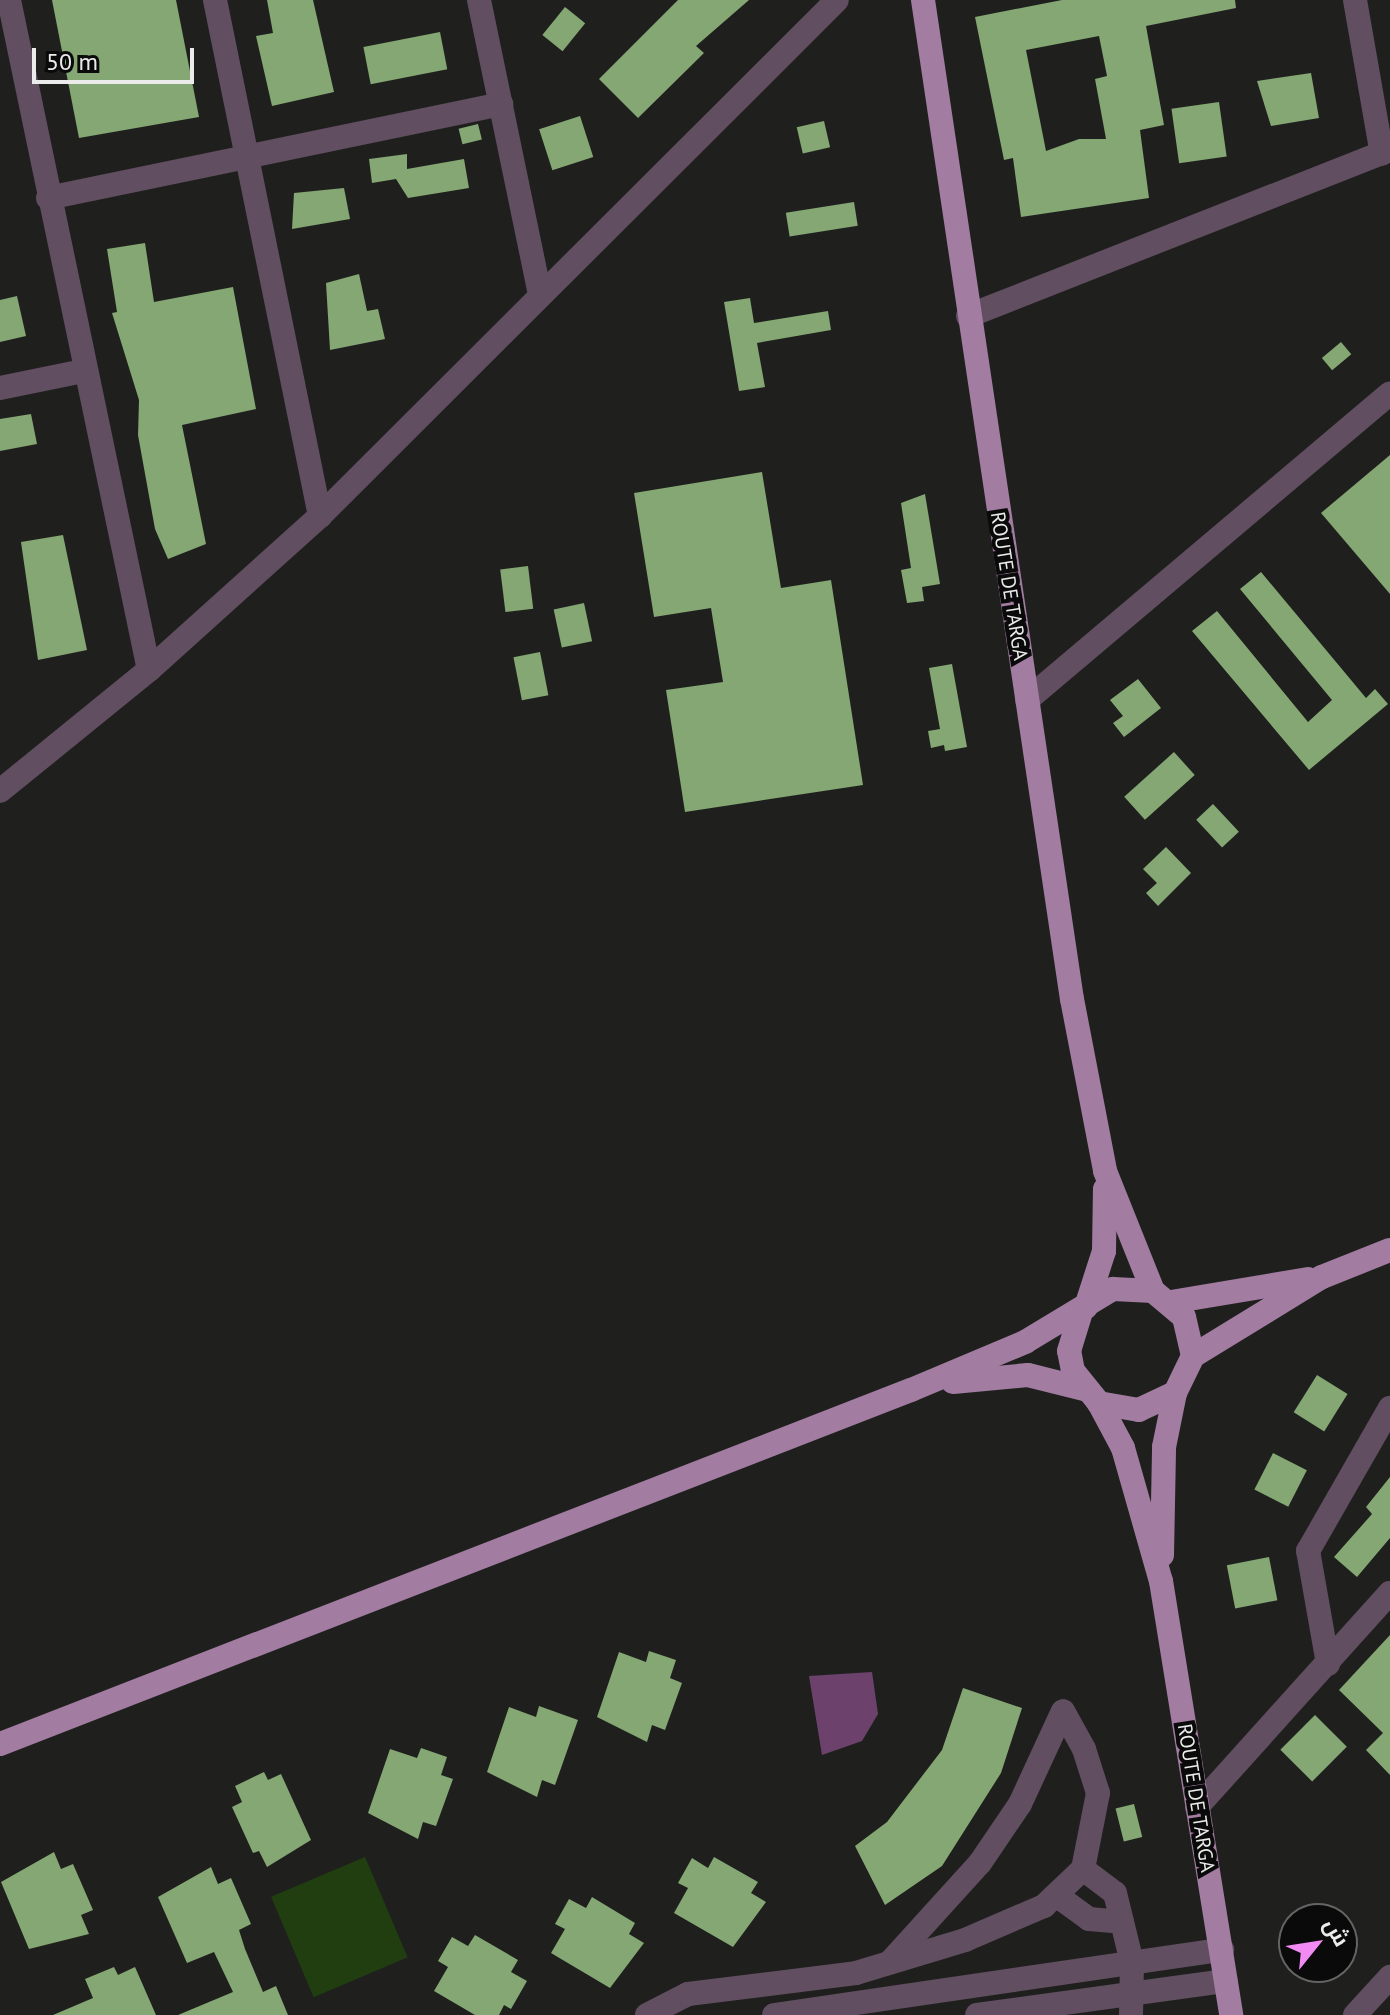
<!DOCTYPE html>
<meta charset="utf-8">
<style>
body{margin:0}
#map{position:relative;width:1390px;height:2015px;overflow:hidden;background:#1f201e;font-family:"PT Sans",Cairo,sans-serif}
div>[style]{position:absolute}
.green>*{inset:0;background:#213e11;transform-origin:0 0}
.water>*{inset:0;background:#6c426c}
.building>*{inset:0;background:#84a773;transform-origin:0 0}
.minor>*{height:24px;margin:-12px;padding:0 12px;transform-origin:12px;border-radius:12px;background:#614e60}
.major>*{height:24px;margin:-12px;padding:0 12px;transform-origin:12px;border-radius:12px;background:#a27ca1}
span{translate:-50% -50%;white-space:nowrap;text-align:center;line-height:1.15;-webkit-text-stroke:8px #090a09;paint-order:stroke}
.street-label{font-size:20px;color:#eaebea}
.north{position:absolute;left:1278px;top:1903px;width:80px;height:80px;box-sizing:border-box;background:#090a09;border:2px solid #636463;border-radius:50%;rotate:60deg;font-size:22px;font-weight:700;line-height:32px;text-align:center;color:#eaebea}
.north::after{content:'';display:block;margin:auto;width:28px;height:36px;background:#f28af3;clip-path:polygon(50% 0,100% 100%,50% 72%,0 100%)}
.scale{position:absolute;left:32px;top:48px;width:162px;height:36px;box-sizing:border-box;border:4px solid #eaebea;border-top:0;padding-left:10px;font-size:24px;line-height:28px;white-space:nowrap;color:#eaebea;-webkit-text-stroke:6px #090a09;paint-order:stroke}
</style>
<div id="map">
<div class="green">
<i style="left:365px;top:1857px;width:109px;height:102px;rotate:67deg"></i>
</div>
<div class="water">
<i style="clip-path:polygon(872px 1672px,878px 1714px,862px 1741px,822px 1755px,809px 1676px)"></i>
</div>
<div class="building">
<i style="clip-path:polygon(52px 0,176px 0,199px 117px,79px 138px)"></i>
<i style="clip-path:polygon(267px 0,313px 0,334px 92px,272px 106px,256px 36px,273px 33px)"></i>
<i style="clip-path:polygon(678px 0,749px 0,696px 46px,704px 53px,638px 118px,599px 79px)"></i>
<i style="clip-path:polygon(evenodd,1062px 0,1235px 0,1236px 8px,1146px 26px,1164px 125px,1140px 130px,1149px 198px,1021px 217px,1013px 158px,1004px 160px,975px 17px,1062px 0,1099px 36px,1107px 76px,1095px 79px,1106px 139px,1079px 139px,1046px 151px,1026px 50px,1099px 36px)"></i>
<i style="left:565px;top:7px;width:26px;height:36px;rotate:39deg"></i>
<i style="left:440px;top:32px;width:38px;height:78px;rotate:79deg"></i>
<i style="clip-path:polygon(1311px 73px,1319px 118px,1271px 126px,1257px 81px)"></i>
<i style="left:1219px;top:102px;width:55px;height:48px;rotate:82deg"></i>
<i style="left:580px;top:116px;width:43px;height:43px;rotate:72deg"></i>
<i style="left:824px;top:121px;width:27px;height:28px;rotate:77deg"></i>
<i style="left:478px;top:124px;width:16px;height:20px;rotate:76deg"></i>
<i style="clip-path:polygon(407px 154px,407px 169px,464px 159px,469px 188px,408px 198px,396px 179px,372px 183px,369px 159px)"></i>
<i style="clip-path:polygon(344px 188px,350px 219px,292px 229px,294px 193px)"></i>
<i style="left:854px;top:202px;width:24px;height:69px;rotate:81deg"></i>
<i style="clip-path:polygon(145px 243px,154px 302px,233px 287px,256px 409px,182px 425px,206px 544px,168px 559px,155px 529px,138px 435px,139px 400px,112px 313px,117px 312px,107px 249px)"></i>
<i style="clip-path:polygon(359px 274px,367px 311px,378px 309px,385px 339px,330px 350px,326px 283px)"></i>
<i style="clip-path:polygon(17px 296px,26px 336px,0 342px,0 300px)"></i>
<i style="clip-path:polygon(750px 298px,754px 323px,828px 311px,831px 330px,757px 343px,765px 387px,739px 391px,724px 302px)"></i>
<i style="left:1341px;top:342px;width:16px;height:25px;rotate:50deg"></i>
<i style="clip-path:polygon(31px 414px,37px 444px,0 451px,0 419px)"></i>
<i style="clip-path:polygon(1390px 455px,1390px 594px,1321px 513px)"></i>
<i style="clip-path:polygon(762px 472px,781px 588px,831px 580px,863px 785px,685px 812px,666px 690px,723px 682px,711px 608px,654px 617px,634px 493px)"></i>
<i style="clip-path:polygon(925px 494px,940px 584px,922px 587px,924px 601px,907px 603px,901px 570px,911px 568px,901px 503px)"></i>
<i style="clip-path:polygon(63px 535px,87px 650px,38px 660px,21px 542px)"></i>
<i style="left:528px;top:566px;width:43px;height:28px;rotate:83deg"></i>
<i style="clip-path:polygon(1261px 572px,1366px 698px,1375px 689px,1388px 704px,1309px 770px,1192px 631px,1217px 611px,1308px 722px,1332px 700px,1240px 589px)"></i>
<i style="left:584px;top:603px;width:39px;height:31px;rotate:78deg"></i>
<i style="left:540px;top:652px;width:44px;height:27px;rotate:79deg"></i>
<i style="clip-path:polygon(952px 664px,967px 747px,945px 751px,944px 745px,931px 748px,928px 731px,940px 729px,929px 668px)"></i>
<i style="clip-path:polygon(1138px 679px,1161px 708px,1124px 737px,1113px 723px,1123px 716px,1110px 700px)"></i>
<i style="left:1174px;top:752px;width:31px;height:67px;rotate:48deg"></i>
<i style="left:1213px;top:804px;width:38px;height:23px;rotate:47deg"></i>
<i style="clip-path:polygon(1166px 847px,1191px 873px,1158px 906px,1146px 893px,1157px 883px,1143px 869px)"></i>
<i style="left:1317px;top:1375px;width:36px;height:44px;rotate:32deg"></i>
<i style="left:1273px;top:1453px;width:38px;height:41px;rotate:27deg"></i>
<i style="clip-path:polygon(1390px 1477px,1390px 1538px,1357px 1577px,1334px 1557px,1372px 1514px,1366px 1507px)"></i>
<i style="left:1269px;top:1557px;width:44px;height:43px;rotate:79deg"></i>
<i style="clip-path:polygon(1390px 1635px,1390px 1775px,1366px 1750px,1383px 1733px,1339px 1690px)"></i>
<i style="clip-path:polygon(649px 1651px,676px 1660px,670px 1678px,682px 1683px,665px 1730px,652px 1725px,647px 1742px,597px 1717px,619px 1652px,646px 1662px)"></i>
<i style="clip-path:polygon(963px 1688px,1022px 1708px,1001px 1773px,942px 1866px,885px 1905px,855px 1846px,887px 1822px,942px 1750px)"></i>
<i style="clip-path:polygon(539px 1706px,578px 1720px,555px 1785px,542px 1780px,537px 1797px,487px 1772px,509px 1707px,536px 1717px)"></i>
<i style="left:1315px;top:1715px;width:45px;height:49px;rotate:45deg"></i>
<i style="clip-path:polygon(421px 1748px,447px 1757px,441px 1775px,453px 1779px,436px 1826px,423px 1822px,418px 1839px,368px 1813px,390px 1749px,417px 1758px)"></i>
<i style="clip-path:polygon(264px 1772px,268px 1780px,281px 1774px,311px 1840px,267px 1867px,259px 1851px,253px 1853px,232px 1807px,242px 1802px,235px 1786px)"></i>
<i style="left:1134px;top:1804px;width:34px;height:19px;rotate:76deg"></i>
<i style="clip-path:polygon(54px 1852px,61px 1869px,73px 1864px,93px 1910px,81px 1915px,89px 1934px,29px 1949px,1px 1882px)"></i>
<i style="clip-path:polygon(714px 1857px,758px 1882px,751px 1893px,766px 1902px,733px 1947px,674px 1913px,688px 1888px,678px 1883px,692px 1858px,708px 1868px)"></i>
<i style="clip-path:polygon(211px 1867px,218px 1884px,231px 1878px,251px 1924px,239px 1930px,245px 1949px,263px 1992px,276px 1986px,288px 2015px,178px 2015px,233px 1992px,214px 1952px,187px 1963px,158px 1897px)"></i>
<i style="clip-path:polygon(592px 1897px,635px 1923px,629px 1934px,644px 1943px,610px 1988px,551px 1953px,565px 1929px,555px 1924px,569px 1899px,586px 1908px)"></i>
<i style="clip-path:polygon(475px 1935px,518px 1960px,511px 1972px,527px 1981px,511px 2009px,504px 2005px,499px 2015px,475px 2015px,434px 1991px,448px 1967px,438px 1961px,452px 1937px,468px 1946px)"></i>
<i style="clip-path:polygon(114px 1967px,118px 1975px,135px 1967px,156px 2015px,53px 2015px,93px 1998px,85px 1979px)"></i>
</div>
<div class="minor">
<i style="left:9px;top:0;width:684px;rotate:78.2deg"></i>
<i style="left:215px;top:0;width:527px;rotate:78.5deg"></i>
<i style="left:479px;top:0;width:301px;rotate:78.3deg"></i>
<i style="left:1355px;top:0;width:156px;rotate:80.1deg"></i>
<i style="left:48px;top:198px;width:463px;rotate:-11.7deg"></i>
<i style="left:968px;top:316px;width:453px;rotate:-21.5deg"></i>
<i style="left:0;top:388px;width:85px;rotate:-11.6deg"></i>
<i style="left:1027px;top:700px;width:475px;rotate:-40.2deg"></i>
<i style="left:0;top:791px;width:192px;rotate:-39.1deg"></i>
<i style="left:149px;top:670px;width:230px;rotate:-42deg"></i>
<i style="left:320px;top:516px;width:730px;rotate:-44.94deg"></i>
<i style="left:1328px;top:1664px;width:115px;rotate:-100deg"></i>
<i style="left:1308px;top:1551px;width:165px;rotate:-60.2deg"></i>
<i style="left:1197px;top:1807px;width:288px;rotate:-48deg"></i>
<i style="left:1083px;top:1869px;width:40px;rotate:37deg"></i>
<i style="left:1115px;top:1893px;width:72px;rotate:76.3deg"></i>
<i style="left:1132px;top:1963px;width:52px;rotate:91.1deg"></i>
<i style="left:1056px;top:1895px;width:41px;rotate:36deg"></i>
<i style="left:1089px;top:1919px;width:33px;rotate:5deg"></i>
<i style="left:891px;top:1961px;width:132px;rotate:-47.8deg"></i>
<i style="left:980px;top:1863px;width:71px;rotate:-55.9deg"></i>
<i style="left:1020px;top:1804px;width:102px;rotate:-65.2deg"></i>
<i style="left:647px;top:2015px;width:46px;rotate:-27.1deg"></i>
<i style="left:688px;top:1994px;width:169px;rotate:-7.1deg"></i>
<i style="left:856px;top:1973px;width:114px;rotate:-16.8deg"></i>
<i style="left:965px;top:1940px;width:86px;rotate:-23.3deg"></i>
<i style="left:1044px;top:1906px;width:54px;rotate:-43.5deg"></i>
<i style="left:1083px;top:1869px;width:77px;rotate:-78.8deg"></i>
<i style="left:1098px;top:1793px;width:46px;rotate:-107.7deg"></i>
<i style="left:1084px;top:1749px;width:43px;rotate:-118.9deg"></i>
<i style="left:774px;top:2015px;width:453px;rotate:-8.3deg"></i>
<i style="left:977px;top:2015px;width:251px;rotate:-7.8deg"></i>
<i style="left:1355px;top:2015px;width:52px;rotate:-47.4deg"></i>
</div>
<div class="major">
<i style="left:923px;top:0;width:1010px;rotate:81.52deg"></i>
<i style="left:1072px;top:999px;width:175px;rotate:79.1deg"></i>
<i style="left:1105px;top:1171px;width:129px;rotate:68.2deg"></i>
<i style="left:1171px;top:1302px;width:139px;rotate:-9.5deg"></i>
<i style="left:1086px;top:1307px;width:59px;rotate:-72.2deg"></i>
<i style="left:1104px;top:1251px;width:62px;rotate:-89.1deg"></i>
<i style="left:1193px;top:1356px;width:151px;rotate:-31.5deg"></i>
<i style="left:1322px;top:1277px;width:73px;rotate:-21.7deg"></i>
<i style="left:953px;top:1382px;width:75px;rotate:-5.3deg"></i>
<i style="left:1028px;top:1375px;width:58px;rotate:14deg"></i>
<i style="left:1099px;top:1403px;width:51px;rotate:61.9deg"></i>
<i style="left:1123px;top:1448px;width:138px;rotate:74.1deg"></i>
<i style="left:1161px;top:1581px;width:440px;rotate:80.8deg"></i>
<i style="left:1162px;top:1555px;width:108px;rotate:-88.9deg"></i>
<i style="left:1164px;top:1447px;width:55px;rotate:-78.5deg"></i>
<i style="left:0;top:1744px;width:977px;rotate:-21.24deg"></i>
<i style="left:911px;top:1390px;width:124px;rotate:-22.8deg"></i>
<i style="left:1025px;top:1342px;width:103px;rotate:-31.1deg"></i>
<i style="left:1113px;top:1289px;width:40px;rotate:2.9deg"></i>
<i style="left:1153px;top:1291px;width:40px;rotate:40deg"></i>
<i style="left:1184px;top:1317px;width:40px;rotate:77deg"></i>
<i style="left:1193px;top:1356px;width:41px;rotate:115.9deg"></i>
<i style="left:1175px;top:1393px;width:40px;rotate:155deg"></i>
<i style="left:1139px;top:1410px;width:41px;rotate:-170.1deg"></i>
<i style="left:1099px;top:1403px;width:41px;rotate:-129.1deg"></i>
<i style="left:1073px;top:1371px;width:20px;rotate:-101deg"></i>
<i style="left:1069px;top:1351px;width:41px;rotate:-72.9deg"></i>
</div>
<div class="street-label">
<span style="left:1009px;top:586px;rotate:81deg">ROUTE DE TARGA</span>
<span style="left:1196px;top:1798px;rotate:81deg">ROUTE DE TARGA</span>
</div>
<div class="north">ش</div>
<div class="scale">50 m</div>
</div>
